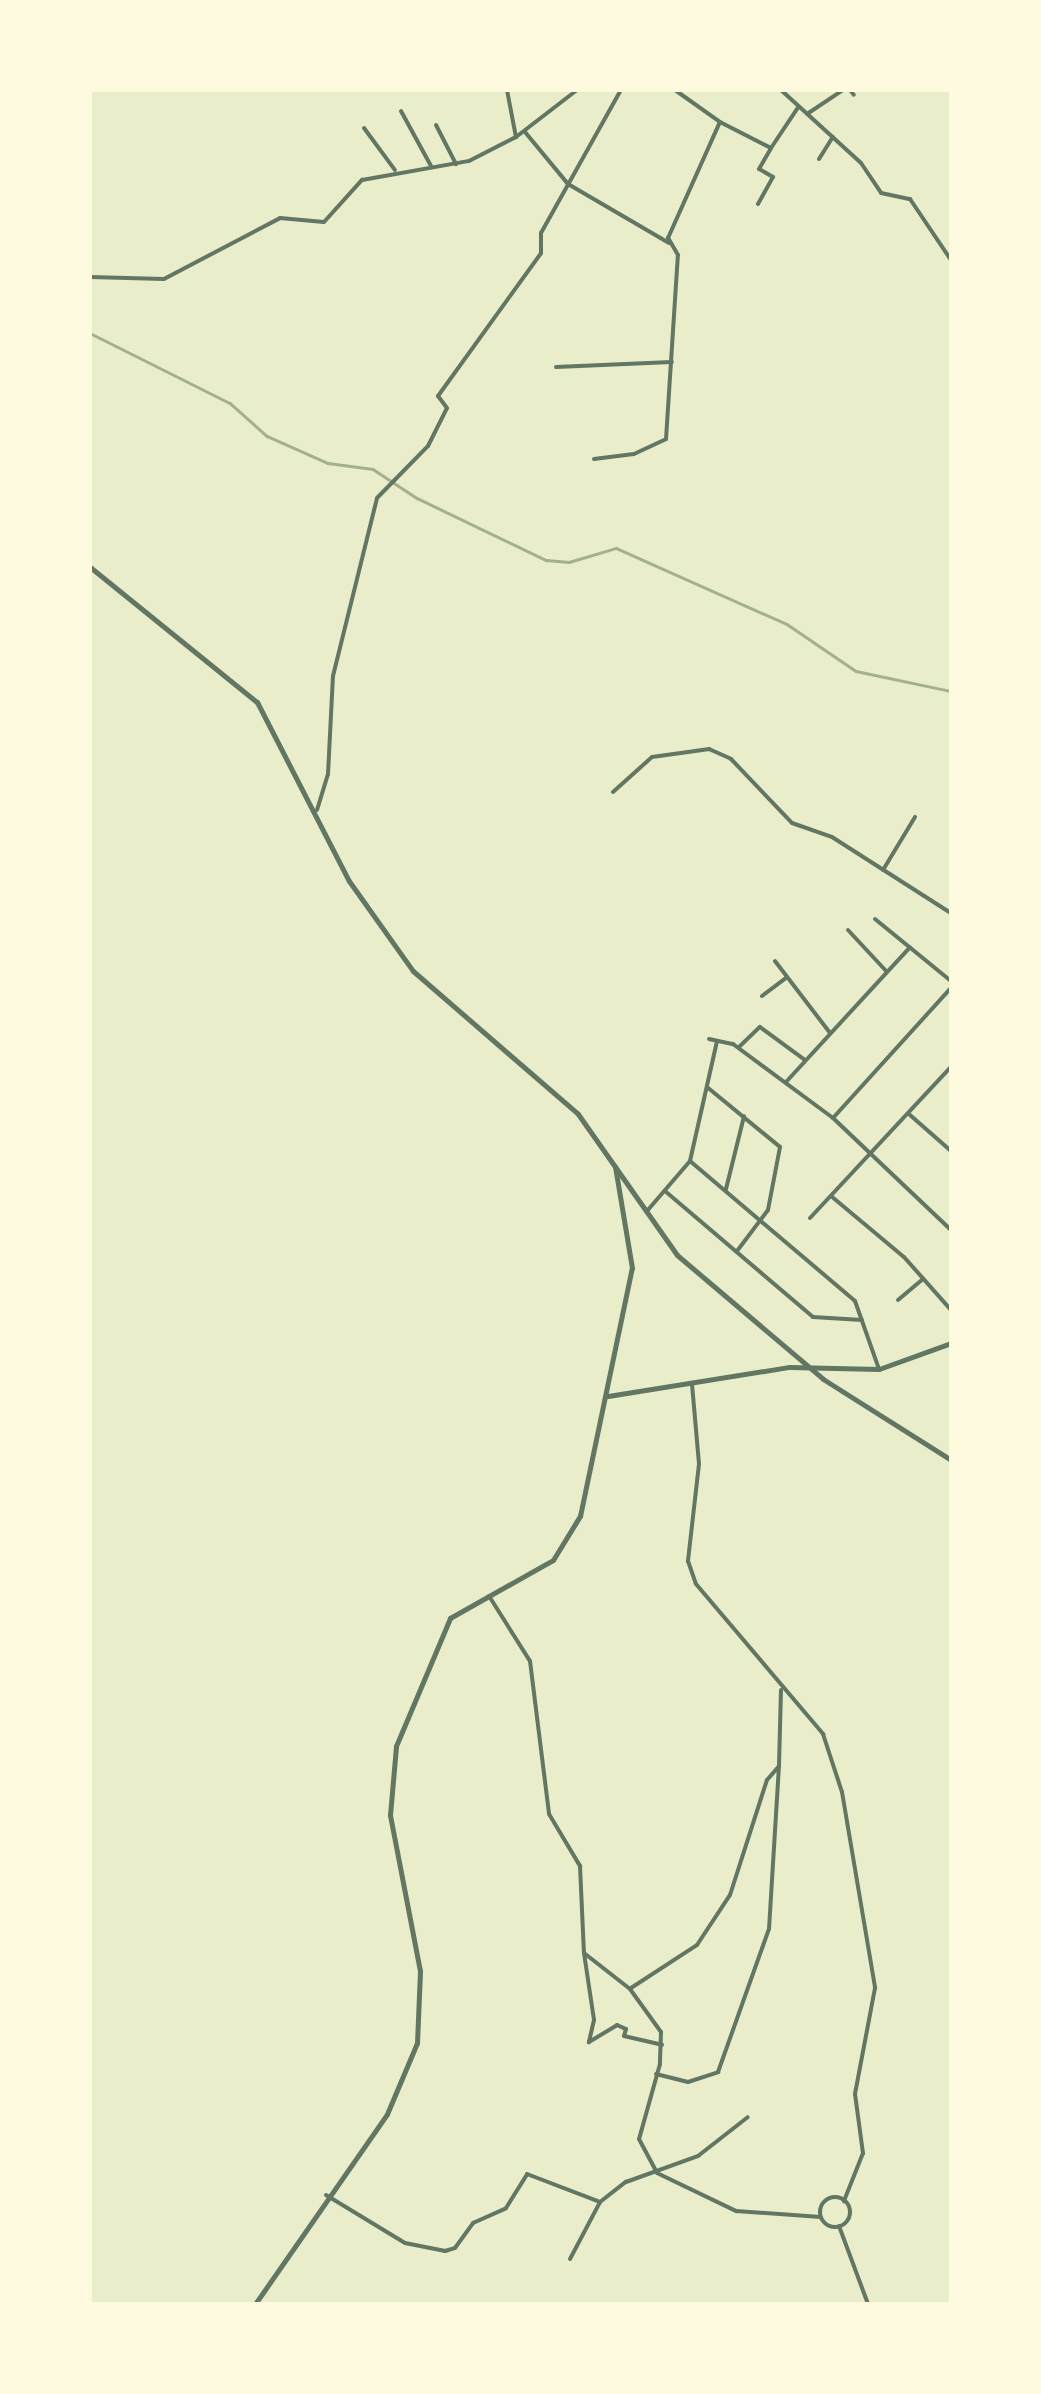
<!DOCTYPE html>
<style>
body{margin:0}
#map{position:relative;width:1041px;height:2394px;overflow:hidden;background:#e9edc9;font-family:"Source Serif 4",serif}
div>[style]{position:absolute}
.stream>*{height:2.5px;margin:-1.25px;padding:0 1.25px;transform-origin:1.25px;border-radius:1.25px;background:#a3b18a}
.minor>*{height:4px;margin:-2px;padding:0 2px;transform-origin:2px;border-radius:2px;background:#617663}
.minor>.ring{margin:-2px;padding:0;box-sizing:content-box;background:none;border:4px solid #617663;border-radius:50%}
.tertiary>*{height:5px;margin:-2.5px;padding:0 2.5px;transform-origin:2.5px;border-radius:2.5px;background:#617663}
span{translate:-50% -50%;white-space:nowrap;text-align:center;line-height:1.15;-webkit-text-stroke:10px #fefae0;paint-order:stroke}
.frame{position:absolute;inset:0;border:92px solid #fefae0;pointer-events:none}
</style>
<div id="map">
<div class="stream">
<i style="left:90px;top:333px;width:157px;rotate:26.6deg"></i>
<i style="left:230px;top:403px;width:50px;rotate:41.7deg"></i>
<i style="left:267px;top:436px;width:67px;rotate:23.9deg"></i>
<i style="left:328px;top:463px;width:45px;rotate:7.6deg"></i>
<i style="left:373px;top:469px;width:53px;rotate:33.4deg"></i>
<i style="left:417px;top:498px;width:143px;rotate:25.7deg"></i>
<i style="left:546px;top:560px;width:23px;rotate:5deg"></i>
<i style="left:569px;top:562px;width:49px;rotate:-16.6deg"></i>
<i style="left:616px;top:548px;width:187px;rotate:24deg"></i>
<i style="left:787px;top:624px;width:83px;rotate:34.3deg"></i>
<i style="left:856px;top:671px;width:97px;rotate:11.9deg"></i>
</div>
<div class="minor">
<i style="left:507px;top:90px;width:48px;rotate:79.2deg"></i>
<i style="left:675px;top:90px;width:55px;rotate:35.4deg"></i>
<i style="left:781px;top:90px;width:108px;rotate:42.4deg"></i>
<i style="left:861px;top:163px;width:36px;rotate:56deg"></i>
<i style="left:881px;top:193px;width:30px;rotate:12deg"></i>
<i style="left:910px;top:199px;width:73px;rotate:56.1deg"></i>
<i style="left:850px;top:90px;width:6px;rotate:51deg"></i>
<i style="left:401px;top:111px;width:63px;rotate:61.4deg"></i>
<i style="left:807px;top:114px;width:43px;rotate:-33.7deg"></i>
<i style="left:436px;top:125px;width:44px;rotate:62.9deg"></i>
<i style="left:364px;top:128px;width:52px;rotate:53.6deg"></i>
<i style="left:525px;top:132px;width:67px;rotate:50.4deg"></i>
<i style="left:568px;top:184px;width:117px;rotate:30.3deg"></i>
<i style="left:819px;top:159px;width:26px;rotate:-58deg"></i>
<i style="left:758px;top:204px;width:31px;rotate:-61deg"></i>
<i style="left:773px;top:177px;width:16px;rotate:-150deg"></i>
<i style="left:759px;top:169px;width:24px;rotate:-60deg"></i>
<i style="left:90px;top:277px;width:74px;rotate:1.5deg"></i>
<i style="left:164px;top:279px;width:131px;rotate:-27.7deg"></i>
<i style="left:280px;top:218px;width:44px;rotate:5.2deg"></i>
<i style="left:324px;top:222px;width:57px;rotate:-47.9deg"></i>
<i style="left:362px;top:180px;width:109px;rotate:-10.1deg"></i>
<i style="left:469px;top:161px;width:53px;rotate:-27.1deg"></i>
<i style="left:516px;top:137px;width:77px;rotate:-37.6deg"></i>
<i style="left:556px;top:367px;width:116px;rotate:-2.5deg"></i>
<i style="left:594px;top:459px;width:40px;rotate:-7.1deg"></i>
<i style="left:634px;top:454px;width:35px;rotate:-25deg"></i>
<i style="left:666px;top:439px;width:184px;rotate:-86.3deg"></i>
<i style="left:678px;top:255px;width:20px;rotate:-120deg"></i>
<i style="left:668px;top:238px;width:127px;rotate:-65.9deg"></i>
<i style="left:720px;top:122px;width:57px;rotate:27deg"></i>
<i style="left:771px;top:148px;width:50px;rotate:-56.3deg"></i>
<i style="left:613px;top:792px;width:52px;rotate:-41.9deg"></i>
<i style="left:652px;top:757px;width:58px;rotate:-8deg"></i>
<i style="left:709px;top:749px;width:24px;rotate:24deg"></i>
<i style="left:731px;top:759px;width:88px;rotate:46.4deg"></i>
<i style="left:792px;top:823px;width:42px;rotate:19.3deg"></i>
<i style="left:832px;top:837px;width:141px;rotate:32.6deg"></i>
<i style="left:317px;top:810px;width:38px;rotate:-73deg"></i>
<i style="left:328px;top:774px;width:98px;rotate:-87.1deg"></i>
<i style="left:333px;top:676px;width:183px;rotate:-76.1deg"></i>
<i style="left:377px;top:498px;width:73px;rotate:-45.6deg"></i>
<i style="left:428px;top:446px;width:42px;rotate:-63.4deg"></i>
<i style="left:447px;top:408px;width:15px;rotate:-127deg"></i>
<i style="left:438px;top:396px;width:176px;rotate:-54.2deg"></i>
<i style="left:541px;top:253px;width:20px;rotate:-90deg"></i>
<i style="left:541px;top:233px;width:164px;rotate:-60.8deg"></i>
<i style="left:883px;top:870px;width:62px;rotate:-58.9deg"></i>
<i style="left:875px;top:919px;width:98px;rotate:39.2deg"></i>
<i style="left:848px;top:930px;width:57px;rotate:47.1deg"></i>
<i style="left:775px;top:961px;width:91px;rotate:52.6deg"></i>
<i style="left:762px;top:996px;width:31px;rotate:-37deg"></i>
<i style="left:709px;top:1039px;width:25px;rotate:12deg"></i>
<i style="left:733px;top:1044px;width:124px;rotate:36.5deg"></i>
<i style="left:833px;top:1118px;width:163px;rotate:43.5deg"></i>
<i style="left:739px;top:1047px;width:29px;rotate:-44deg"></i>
<i style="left:760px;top:1027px;width:56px;rotate:36.3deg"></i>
<i style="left:786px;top:1082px;width:183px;rotate:-47.4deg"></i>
<i style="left:707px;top:1087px;width:94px;rotate:39.4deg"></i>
<i style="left:780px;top:1147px;width:64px;rotate:100.8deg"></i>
<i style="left:768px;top:1210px;width:51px;rotate:127.1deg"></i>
<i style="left:910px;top:1115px;width:55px;rotate:41.3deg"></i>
<i style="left:833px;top:1118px;width:176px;rotate:-47.8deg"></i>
<i style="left:690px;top:1161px;width:123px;rotate:-77.3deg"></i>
<i style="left:726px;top:1189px;width:75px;rotate:-76.1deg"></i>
<i style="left:665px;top:1191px;width:194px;rotate:40.4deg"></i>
<i style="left:813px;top:1317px;width:49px;rotate:3.5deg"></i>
<i style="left:831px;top:1196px;width:95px;rotate:39.9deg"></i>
<i style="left:904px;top:1257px;width:71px;rotate:48.4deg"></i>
<i style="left:647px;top:1211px;width:66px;rotate:-49.3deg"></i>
<i style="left:690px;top:1161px;width:216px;rotate:40.3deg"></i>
<i style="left:855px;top:1301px;width:72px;rotate:70.6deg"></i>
<i style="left:810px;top:1218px;width:207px;rotate:-47deg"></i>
<i style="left:898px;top:1300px;width:33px;rotate:-40deg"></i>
<i style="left:692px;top:1384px;width:80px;rotate:85deg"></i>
<i style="left:699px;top:1464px;width:98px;rotate:96.5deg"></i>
<i style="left:688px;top:1561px;width:24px;rotate:71deg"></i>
<i style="left:696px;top:1584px;width:197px;rotate:49.7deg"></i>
<i style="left:823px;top:1734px;width:61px;rotate:71.9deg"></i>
<i style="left:842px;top:1792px;width:199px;rotate:80.4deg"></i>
<i style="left:875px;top:1988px;width:108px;rotate:100.7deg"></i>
<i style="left:855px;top:2094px;width:60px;rotate:82.3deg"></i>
<i style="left:863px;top:2153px;width:52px;rotate:111.6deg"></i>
<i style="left:489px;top:1596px;width:77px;rotate:57.8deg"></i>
<i style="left:530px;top:1661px;width:154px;rotate:82.9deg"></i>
<i style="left:549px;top:1814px;width:61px;rotate:59.2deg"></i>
<i style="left:580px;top:1866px;width:87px;rotate:87.4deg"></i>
<i style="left:584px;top:1953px;width:58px;rotate:38deg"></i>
<i style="left:630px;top:1989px;width:53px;rotate:54.2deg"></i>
<i style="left:661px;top:2032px;width:32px;rotate:92deg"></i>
<i style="left:660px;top:2064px;width:78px;rotate:105.6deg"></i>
<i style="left:639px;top:2139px;width:38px;rotate:62deg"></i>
<i style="left:657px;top:2173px;width:88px;rotate:25.7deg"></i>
<i style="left:736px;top:2211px;width:85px;rotate:4deg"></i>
<i style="left:584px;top:1953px;width:68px;rotate:81.5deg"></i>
<i style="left:594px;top:2020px;width:23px;rotate:103deg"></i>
<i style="left:589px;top:2042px;width:33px;rotate:-31deg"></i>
<i style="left:617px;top:2025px;width:10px;rotate:24deg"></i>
<i style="left:626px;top:2029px;width:7px;rotate:106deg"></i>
<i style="left:624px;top:2036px;width:39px;rotate:13deg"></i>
<i style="left:631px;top:1988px;width:79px;rotate:-33.1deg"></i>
<i style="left:697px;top:1945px;width:60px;rotate:-56.6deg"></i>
<i style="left:730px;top:1895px;width:121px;rotate:-72.2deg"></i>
<i style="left:767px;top:1780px;width:18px;rotate:-49deg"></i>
<i style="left:779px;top:1766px;width:76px;rotate:-88.5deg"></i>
<i style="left:656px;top:2074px;width:33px;rotate:14deg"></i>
<i style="left:688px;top:2082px;width:32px;rotate:-18deg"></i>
<i style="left:718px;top:2072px;width:152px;rotate:-70.4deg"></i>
<i style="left:769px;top:1929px;width:163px;rotate:-86.5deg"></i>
<i style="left:326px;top:2195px;width:92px;rotate:31.3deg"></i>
<i style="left:405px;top:2243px;width:41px;rotate:11.3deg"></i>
<i style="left:445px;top:2251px;width:10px;rotate:-17deg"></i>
<i style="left:455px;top:2248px;width:31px;rotate:-54deg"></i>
<i style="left:473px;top:2223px;width:36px;rotate:-24deg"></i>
<i style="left:506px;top:2208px;width:40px;rotate:-58deg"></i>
<i style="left:527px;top:2174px;width:78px;rotate:21deg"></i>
<i style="left:600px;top:2202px;width:33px;rotate:-38deg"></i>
<i style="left:626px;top:2182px;width:77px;rotate:-19.9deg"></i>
<i style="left:698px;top:2156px;width:63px;rotate:-38deg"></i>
<i class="ring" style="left:820px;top:2197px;width:26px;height:26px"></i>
<i style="left:839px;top:2226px;width:83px;rotate:69.6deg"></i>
<i style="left:570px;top:2259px;width:64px;rotate:-62.2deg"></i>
</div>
<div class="tertiary">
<i style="left:90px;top:567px;width:215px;rotate:39deg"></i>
<i style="left:257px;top:702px;width:201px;rotate:62.8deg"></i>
<i style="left:349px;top:881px;width:110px;rotate:54.6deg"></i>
<i style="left:413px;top:971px;width:218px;rotate:40.9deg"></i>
<i style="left:578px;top:1114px;width:172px;rotate:54.9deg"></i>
<i style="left:677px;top:1255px;width:192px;rotate:40.3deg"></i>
<i style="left:823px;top:1379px;width:151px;rotate:32.3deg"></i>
<i style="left:608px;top:1396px;width:184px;rotate:-9.1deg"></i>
<i style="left:790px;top:1367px;width:89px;rotate:1.3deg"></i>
<i style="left:879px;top:1369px;width:77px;rotate:-19.9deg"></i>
<i style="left:255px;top:2304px;width:231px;rotate:-55.2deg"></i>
<i style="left:387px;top:2114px;width:77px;rotate:-67.1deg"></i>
<i style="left:417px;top:2043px;width:72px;rotate:-87.6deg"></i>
<i style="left:420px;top:1971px;width:159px;rotate:-100.9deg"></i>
<i style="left:390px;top:1815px;width:69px;rotate:-85deg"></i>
<i style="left:396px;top:1746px;width:139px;rotate:-67.1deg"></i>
<i style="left:450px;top:1618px;width:118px;rotate:-29.4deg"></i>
<i style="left:553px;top:1560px;width:52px;rotate:-58.5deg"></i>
<i style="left:580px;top:1516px;width:253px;rotate:-78.2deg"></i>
<i style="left:632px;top:1268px;width:103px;rotate:-99.5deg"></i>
</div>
<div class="frame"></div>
</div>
